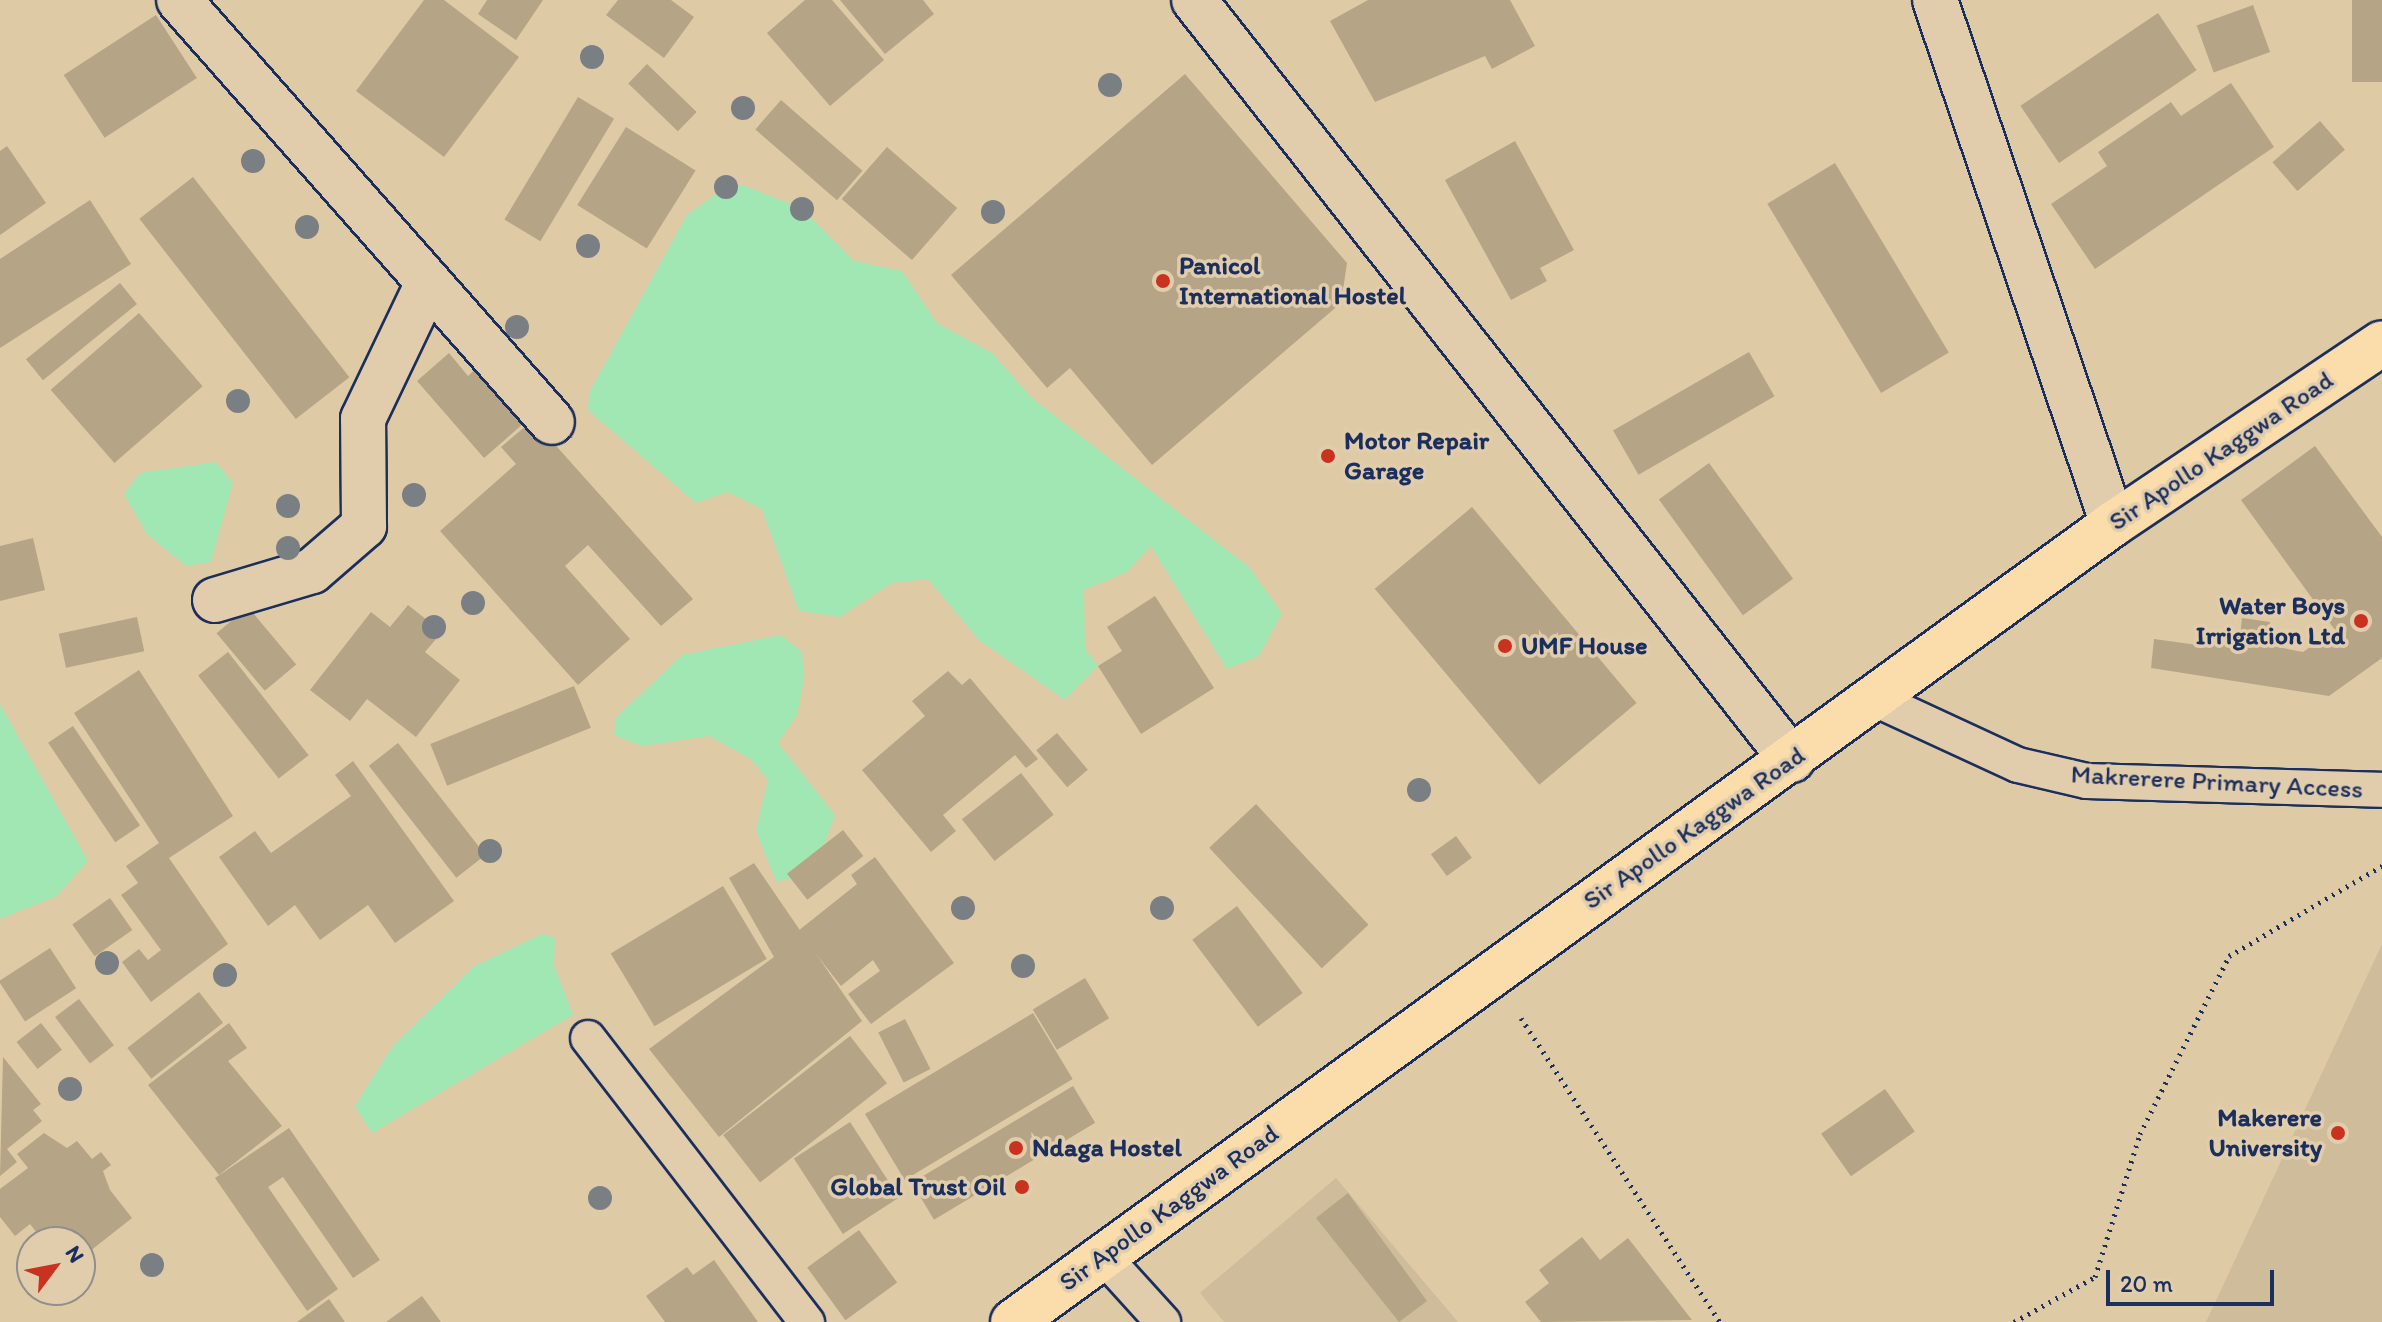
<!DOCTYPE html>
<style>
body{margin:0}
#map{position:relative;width:2382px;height:1322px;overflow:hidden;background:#dfcaa6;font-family:Itim,sans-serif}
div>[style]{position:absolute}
.built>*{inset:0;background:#cebc9b}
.green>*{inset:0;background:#a1e7b4}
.building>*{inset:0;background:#b5a485;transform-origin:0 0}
.path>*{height:5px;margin-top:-2.5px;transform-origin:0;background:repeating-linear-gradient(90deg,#1b2f5e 0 2px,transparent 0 8px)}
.roads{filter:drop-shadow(2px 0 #1b2f5e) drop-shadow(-2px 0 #1b2f5e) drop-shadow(0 2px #1b2f5e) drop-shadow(0 -2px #1b2f5e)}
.service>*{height:34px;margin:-17px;padding:0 17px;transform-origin:17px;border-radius:17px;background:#e1cdac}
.minor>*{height:44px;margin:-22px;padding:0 22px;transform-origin:22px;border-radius:22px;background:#e1cdac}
.primary>*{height:44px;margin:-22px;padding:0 22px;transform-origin:22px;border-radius:22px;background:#fbddab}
.trees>*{width:24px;height:24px;margin:-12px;border-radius:50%;background:#7a7f83}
.dots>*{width:22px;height:22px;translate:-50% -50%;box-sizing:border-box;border:4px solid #e1cdac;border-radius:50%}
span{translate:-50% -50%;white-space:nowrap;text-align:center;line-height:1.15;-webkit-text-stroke:7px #e1cdac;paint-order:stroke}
.poi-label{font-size:26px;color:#1b2f5e;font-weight:700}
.left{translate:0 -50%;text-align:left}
.right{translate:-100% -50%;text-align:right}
.street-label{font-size:26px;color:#1b2f5e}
.north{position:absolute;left:16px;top:1226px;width:80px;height:80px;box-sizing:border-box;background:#e1cdac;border:2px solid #928e8d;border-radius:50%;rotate:58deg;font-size:22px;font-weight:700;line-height:32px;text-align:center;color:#1b2f5e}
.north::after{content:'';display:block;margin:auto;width:28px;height:36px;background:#c8321e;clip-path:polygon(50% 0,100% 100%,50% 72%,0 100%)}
.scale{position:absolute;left:2106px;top:1270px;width:168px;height:36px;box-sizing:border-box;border:4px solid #1b2f5e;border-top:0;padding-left:10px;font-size:24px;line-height:28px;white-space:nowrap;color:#1b2f5e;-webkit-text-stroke:6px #e1cdac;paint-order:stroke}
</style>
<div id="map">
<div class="built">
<i style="clip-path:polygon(2382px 944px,2382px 1322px,2206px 1322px)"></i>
<i style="clip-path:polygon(1336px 1178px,1458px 1322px,1224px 1322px,1200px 1293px)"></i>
</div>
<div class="green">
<i style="clip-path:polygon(743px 185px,802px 209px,854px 261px,902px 271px,937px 323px,992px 353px,1032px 398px,1249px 567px,1282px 613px,1259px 656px,1227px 669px,1151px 546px,1127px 572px,1084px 590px,1085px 649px,1098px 666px,1065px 700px,979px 640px,928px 579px,892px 583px,840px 617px,799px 611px,762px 509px,728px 492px,696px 503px,588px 410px,589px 393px,687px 215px,726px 187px)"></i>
<i style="clip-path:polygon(216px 462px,233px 483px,211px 562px,186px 566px,147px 534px,124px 494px,140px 473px)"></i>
<i style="clip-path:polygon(781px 635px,802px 652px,804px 679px,797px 715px,778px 743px,835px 815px,812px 878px,776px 881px,756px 831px,768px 780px,751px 759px,709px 736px,642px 746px,614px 735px,616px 718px,682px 655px)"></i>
<i style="clip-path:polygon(0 704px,88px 861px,57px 896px,0 919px)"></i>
<i style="clip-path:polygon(542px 934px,555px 938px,554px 965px,573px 1015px,372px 1133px,355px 1106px,392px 1047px,473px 967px)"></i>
</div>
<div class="building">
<i style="clip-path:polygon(424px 0,444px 0,519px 57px,444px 157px,356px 91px)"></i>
<i style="clip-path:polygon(487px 0,543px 0,516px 40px,478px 14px)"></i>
<i style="clip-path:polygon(618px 0,671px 0,694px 17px,664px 58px,606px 15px)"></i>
<i style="clip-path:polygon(805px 0,832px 0,884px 60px,830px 106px,767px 33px)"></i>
<i style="clip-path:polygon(840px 0,923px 0,934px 14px,885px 54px)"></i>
<i style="clip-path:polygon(1368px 0,1510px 0,1535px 46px,1492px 69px,1485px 56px,1375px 102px,1330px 21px)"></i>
<i style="left:2352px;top:0;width:30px;height:82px"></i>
<i style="left:2253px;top:5px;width:50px;height:60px;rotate:70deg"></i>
<i style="left:2158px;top:13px;width:69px;height:166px;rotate:56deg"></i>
<i style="left:156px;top:15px;width:75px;height:110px;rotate:57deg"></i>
<i style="left:647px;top:64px;width:69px;height:27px;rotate:44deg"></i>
<i style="clip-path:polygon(1185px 74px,1347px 263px,1341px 303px,1152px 465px,1070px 368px,1047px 388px,951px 275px)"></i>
<i style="clip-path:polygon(2231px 83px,2274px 147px,2095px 269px,2051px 204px,2107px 166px,2098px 152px,2171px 102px,2181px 116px)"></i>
<i style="left:578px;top:97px;width:42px;height:143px;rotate:31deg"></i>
<i style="left:781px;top:100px;width:108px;height:39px;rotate:41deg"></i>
<i style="left:2320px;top:121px;width:38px;height:63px;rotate:49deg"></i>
<i style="left:626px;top:127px;width:82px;height:92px;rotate:32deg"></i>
<i style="clip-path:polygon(1515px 141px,1574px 250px,1540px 268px,1547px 281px,1511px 300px,1445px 180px)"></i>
<i style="clip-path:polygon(7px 146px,46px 203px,0 235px,0 151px)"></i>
<i style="left:887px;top:147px;width:93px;height:69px;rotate:41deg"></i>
<i style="left:1835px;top:163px;width:221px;height:79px;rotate:59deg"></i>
<i style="left:193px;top:177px;width:254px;height:68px;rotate:52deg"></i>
<i style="clip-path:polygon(90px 200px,131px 264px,0 348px,0 259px)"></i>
<i style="left:120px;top:283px;width:27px;height:121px;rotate:51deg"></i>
<i style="left:139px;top:313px;width:97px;height:117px;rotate:49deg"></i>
<i style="left:1749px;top:352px;width:51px;height:157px;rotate:60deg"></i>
<i style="clip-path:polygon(449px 353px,468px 376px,485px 360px,532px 416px,484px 458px,417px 381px)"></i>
<i style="clip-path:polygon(533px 420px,693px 599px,661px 626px,588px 545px,565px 566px,630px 639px,578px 685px,440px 531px,516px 464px,501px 447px)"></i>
<i style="clip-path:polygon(2315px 446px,2382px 537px,2382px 658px,2329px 696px,2151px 668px,2154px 639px,2205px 646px,2207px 631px,2240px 636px,2242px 618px,2270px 622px,2267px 645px,2303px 652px,2335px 630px,2241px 500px)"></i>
<i style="left:1709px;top:463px;width:143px;height:62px;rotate:54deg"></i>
<i style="left:1472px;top:507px;width:256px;height:127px;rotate:50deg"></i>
<i style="clip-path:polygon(33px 538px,45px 590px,0 601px,0 546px)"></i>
<i style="clip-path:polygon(1155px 596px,1214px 688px,1141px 734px,1098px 666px,1122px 651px,1107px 627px)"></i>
<i style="clip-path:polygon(408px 605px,442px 632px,425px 652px,460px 680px,416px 737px,367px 699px,350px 721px,310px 690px,371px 612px,390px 627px)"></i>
<i style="left:248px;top:607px;width:75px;height:41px;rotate:50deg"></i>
<i style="left:137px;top:617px;width:35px;height:80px;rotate:78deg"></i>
<i style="left:228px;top:652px;width:131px;height:38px;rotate:52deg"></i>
<i style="clip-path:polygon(139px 670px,233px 816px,169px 858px,228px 944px,151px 1002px,122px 962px,139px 949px,148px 960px,161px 950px,121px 895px,138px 883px,126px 866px,159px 843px,74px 713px)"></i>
<i style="clip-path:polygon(948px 671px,962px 685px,970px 678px,1038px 759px,1026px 768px,1015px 755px,943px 815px,956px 831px,931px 852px,862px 770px,925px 716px,912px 701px)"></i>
<i style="left:574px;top:686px;width:45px;height:155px;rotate:68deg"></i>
<i style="left:73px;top:726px;width:120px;height:30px;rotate:56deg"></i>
<i style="left:1057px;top:733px;width:48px;height:27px;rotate:50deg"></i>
<i style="left:398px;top:743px;width:142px;height:37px;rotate:52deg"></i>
<i style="clip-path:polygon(353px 761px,454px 901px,395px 943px,368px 905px,320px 940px,295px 905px,268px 926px,219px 857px,255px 831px,271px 853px,351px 796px,335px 775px)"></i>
<i style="left:1021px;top:773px;width:53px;height:75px;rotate:52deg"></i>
<i style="left:1256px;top:804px;width:165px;height:64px;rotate:47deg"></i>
<i style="left:843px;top:830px;width:33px;height:71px;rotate:52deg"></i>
<i style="left:1456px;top:836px;width:27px;height:31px;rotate:54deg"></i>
<i style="clip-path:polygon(875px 857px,954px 963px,871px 1024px,848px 994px,880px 971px,873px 960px,841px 986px,798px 931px,857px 884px,851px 875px)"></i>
<i style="clip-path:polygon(754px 863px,862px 1021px,719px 1137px,649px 1049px,774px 957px,729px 878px)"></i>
<i style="left:723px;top:886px;width:85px;height:131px;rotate:59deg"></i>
<i style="left:110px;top:898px;width:39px;height:46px;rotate:55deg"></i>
<i style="left:1237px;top:906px;width:109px;height:56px;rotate:53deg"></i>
<i style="left:50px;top:948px;width:48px;height:61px;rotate:57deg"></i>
<i style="left:1085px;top:978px;width:47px;height:61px;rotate:59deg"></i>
<i style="left:199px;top:992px;width:39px;height:91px;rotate:52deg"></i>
<i style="left:79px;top:999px;width:58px;height:30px;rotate:53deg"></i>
<i style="left:1033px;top:1013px;width:77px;height:196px;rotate:59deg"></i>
<i style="left:905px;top:1019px;width:56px;height:30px;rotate:63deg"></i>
<i style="left:41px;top:1023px;width:34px;height:31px;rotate:52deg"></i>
<i style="clip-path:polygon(229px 1023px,247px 1048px,228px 1061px,282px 1126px,219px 1175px,148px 1085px)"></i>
<i style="left:850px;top:1036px;width:60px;height:161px;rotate:52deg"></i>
<i style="clip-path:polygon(3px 1057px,41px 1104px,33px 1110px,42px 1121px,7px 1149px,17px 1162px,0 1176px)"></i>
<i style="left:1073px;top:1086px;width:43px;height:188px;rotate:59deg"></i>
<i style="left:1885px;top:1089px;width:52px;height:78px;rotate:55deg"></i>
<i style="left:850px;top:1122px;width:90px;height:67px;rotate:57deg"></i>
<i style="clip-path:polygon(289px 1128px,380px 1260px,353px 1278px,283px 1177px,268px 1187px,338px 1289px,307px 1311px,215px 1178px)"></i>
<i style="clip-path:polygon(44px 1133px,67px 1148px,77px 1141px,92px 1159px,101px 1152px,111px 1165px,103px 1171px,110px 1190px,132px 1218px,80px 1259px,80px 1242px,36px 1242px,41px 1238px,30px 1224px,15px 1236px,0 1217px,0 1189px,28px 1168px,17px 1154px)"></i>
<i style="clip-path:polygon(1348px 1193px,1427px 1301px,1399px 1322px,1316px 1218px)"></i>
<i style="left:859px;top:1230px;width:65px;height:64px;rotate:54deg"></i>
<i style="clip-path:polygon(1582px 1237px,1600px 1260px,1628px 1238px,1692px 1320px,1541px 1322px,1525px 1302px,1549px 1283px,1539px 1270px)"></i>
<i style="clip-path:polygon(714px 1260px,758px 1322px,665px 1322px,646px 1296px,687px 1267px,693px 1275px)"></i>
<i style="clip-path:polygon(422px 1296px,441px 1322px,386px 1322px)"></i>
<i style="clip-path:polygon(329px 1299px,345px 1322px,297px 1322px)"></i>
</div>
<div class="path">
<i style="left:1521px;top:1018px;width:363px;rotate:56.8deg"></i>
<i style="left:2014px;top:1322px;width:93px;rotate:-29.1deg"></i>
<i style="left:2095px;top:1277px;width:150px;rotate:-72.5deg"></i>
<i style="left:2140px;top:1134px;width:199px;rotate:-63.4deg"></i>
<i style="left:2229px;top:956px;width:178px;rotate:-30.5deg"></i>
</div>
<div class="roads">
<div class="service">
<i style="left:1875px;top:699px;width:157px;rotate:24.8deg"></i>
<i style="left:2018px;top:765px;width:71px;rotate:13.1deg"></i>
<i style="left:2087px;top:781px;width:295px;rotate:1.7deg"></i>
<i style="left:588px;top:1038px;width:359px;rotate:52.4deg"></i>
<i style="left:1104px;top:1257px;width:88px;rotate:47.8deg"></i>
</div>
<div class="minor">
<i style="left:179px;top:0;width:563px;rotate:48.53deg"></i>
<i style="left:1194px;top:0;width:967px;rotate:51.8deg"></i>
<i style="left:1935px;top:0;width:553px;rotate:71.24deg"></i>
<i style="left:215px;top:600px;width:101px;rotate:-16.6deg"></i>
<i style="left:312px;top:571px;width:69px;rotate:-40.9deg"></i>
<i style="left:364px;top:526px;width:107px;rotate:-90.5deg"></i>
<i style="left:363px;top:419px;width:151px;rotate:-64.5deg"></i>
</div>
<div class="primary">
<i style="left:1013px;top:1322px;width:1359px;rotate:-35.96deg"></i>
<i style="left:2113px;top:524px;width:324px;rotate:-33.9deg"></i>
</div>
</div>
<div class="trees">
<i style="left:592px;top:57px"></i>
<i style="left:1110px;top:85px"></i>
<i style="left:743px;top:108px"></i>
<i style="left:253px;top:161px"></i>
<i style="left:726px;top:187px"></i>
<i style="left:802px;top:209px"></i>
<i style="left:993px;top:212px"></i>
<i style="left:307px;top:227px"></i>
<i style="left:588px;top:246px"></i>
<i style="left:517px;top:327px"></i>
<i style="left:238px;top:401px"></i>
<i style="left:414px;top:495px"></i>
<i style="left:288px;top:506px"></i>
<i style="left:288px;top:548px"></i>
<i style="left:473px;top:603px"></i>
<i style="left:434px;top:627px"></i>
<i style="left:1419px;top:790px"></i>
<i style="left:490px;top:851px"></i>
<i style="left:963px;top:908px"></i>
<i style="left:1162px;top:908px"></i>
<i style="left:107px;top:963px"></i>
<i style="left:1023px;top:966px"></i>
<i style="left:225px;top:975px"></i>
<i style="left:70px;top:1089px"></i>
<i style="left:600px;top:1198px"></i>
<i style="left:152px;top:1265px"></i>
</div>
<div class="dots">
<i style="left:1163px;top:281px;background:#c8321e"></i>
<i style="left:1328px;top:456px;background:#c8321e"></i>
<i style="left:2361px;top:621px;background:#c8321e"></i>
<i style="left:1505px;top:646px;background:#c8321e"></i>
<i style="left:2338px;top:1133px;background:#c8321e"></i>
<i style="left:1016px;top:1148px;background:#c8321e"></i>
<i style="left:1022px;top:1187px;background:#c8321e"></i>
</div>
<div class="poi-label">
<span class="left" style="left:1179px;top:281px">Panicol<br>International Hostel</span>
<span class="left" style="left:1344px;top:456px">Motor Repair<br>Garage</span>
<span class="right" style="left:2345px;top:621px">Water Boys<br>Irrigation Ltd</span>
<span class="left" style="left:1521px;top:646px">UMF House</span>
<span class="right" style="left:2322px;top:1133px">Makerere<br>University</span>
<span class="left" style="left:1032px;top:1148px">Ndaga Hostel</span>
<span class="right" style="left:1006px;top:1187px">Global Trust Oil</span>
</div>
<div class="street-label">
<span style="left:2221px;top:451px;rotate:-34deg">Sir Apollo Kaggwa Road</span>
<span style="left:2217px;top:782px;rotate:3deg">Makrerere Primary Access</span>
<span style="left:1694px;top:828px;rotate:-35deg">Sir Apollo Kaggwa Road</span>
<span style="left:1169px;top:1208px;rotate:-36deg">Sir Apollo Kaggwa Road</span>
</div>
<div class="north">N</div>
<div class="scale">20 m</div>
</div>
